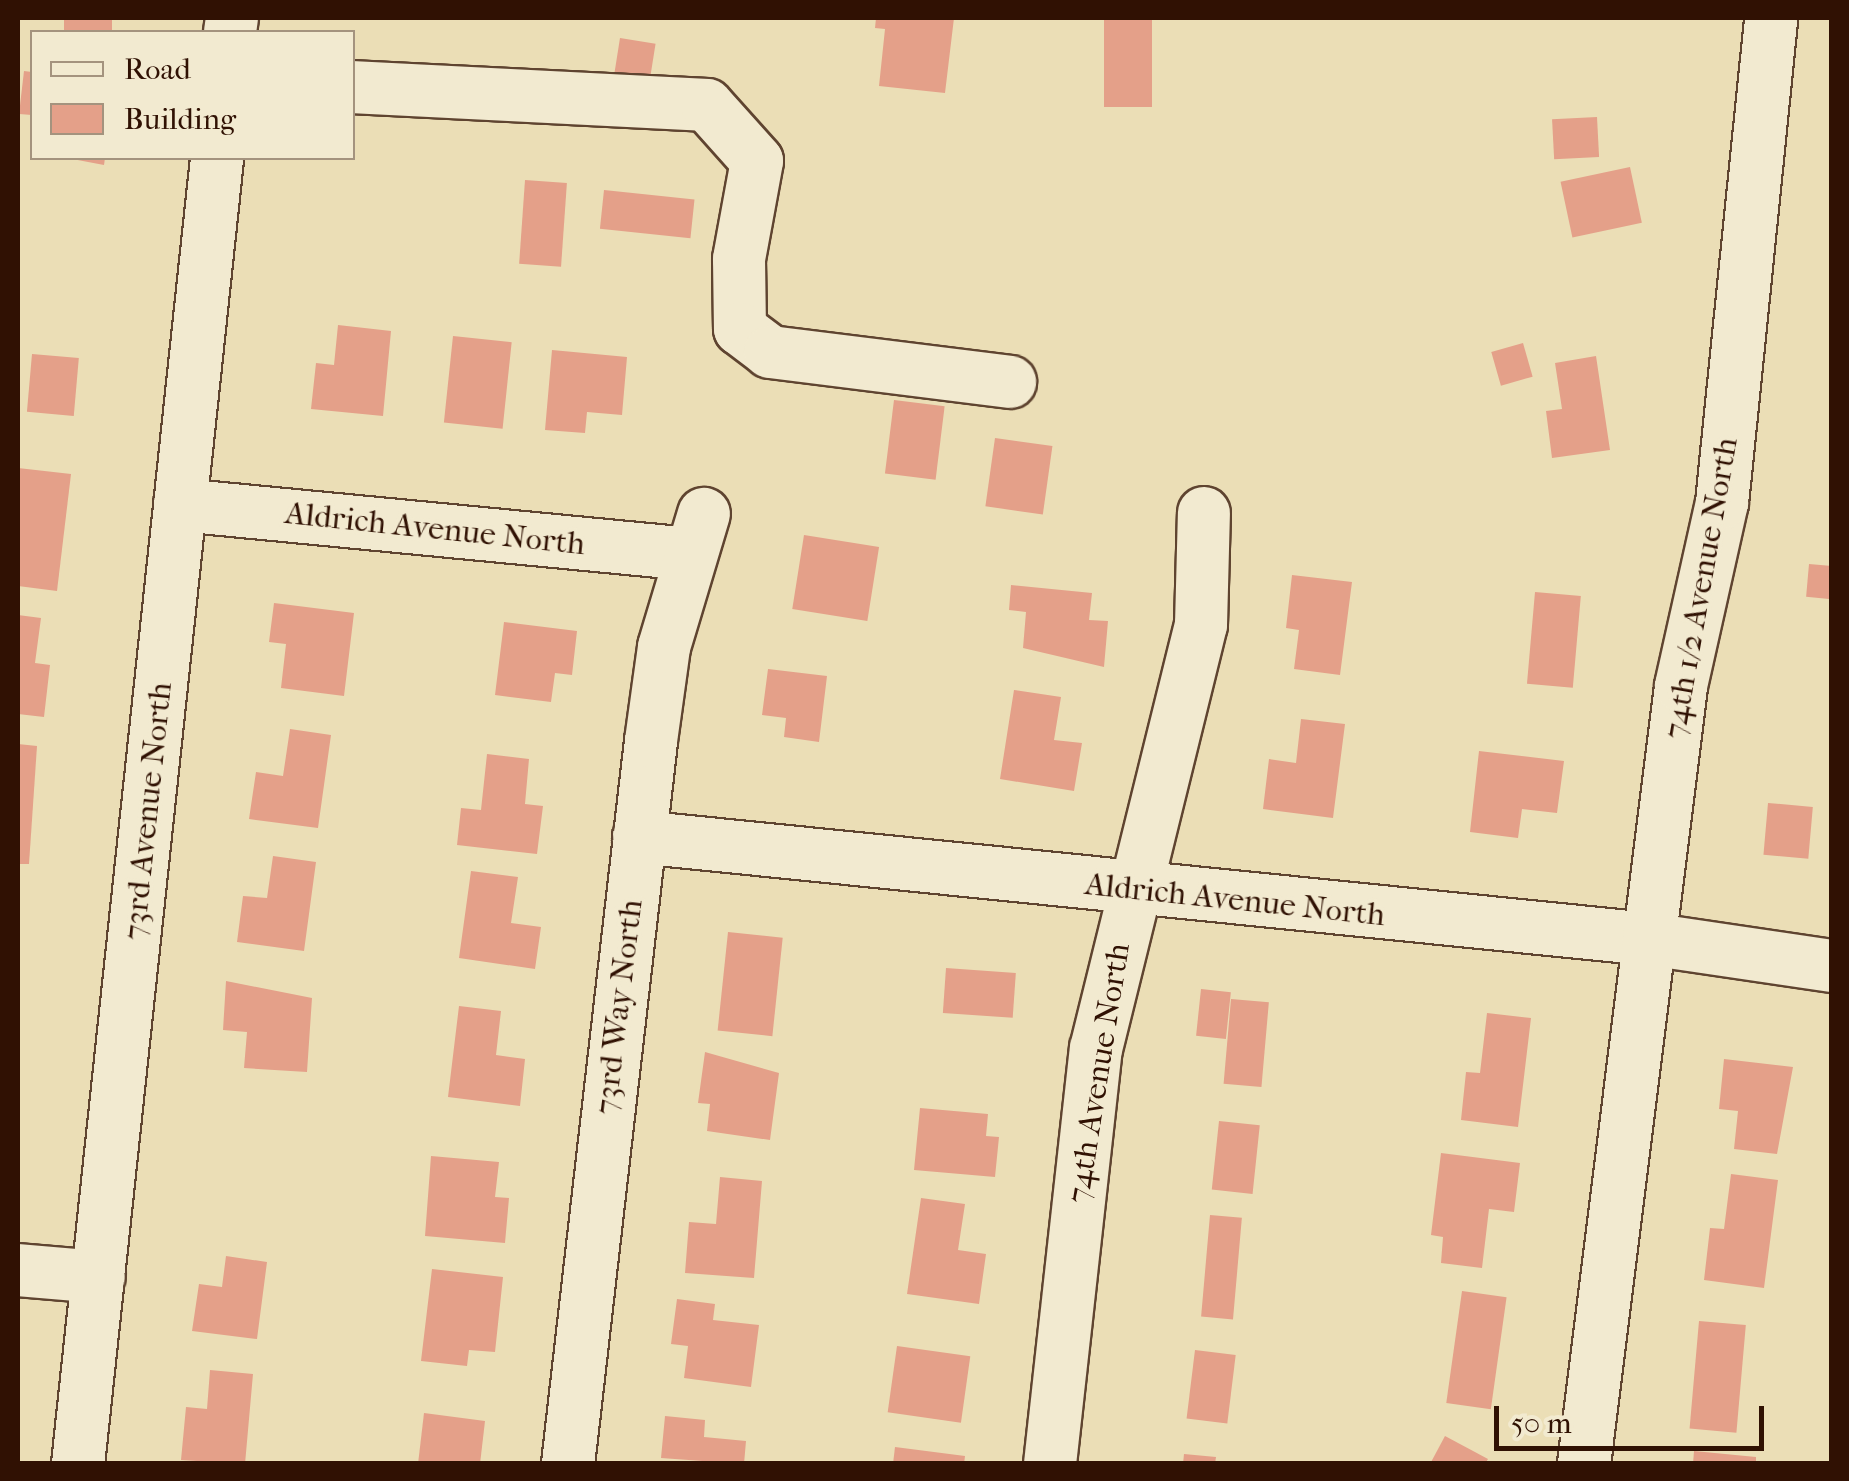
<!DOCTYPE html>
<style>
body{margin:0}
#map{position:relative;width:1849px;height:1481px;overflow:hidden;background:#ebdeb6;font-family:"IM FELL French Canon",serif}
div>[style]{position:absolute}
.building>*{inset:0;background:#e4a089;transform-origin:0 0}
.roads{filter:drop-shadow(2px 0 #5f4430) drop-shadow(-2px 0 #5f4430) drop-shadow(0 2px #5f4430) drop-shadow(0 -2px #5f4430)}
.minor>*{height:52px;margin:-26px;padding:0 26px;transform-origin:26px;border-radius:26px;background:#f2ead0}
span{translate:-50% -50%;white-space:nowrap;text-align:center;line-height:1.15;-webkit-text-stroke:8px #f2ead0;paint-order:stroke}
.street-label{font-size:32px;color:#301103}
.frame{position:absolute;inset:0;border:20px solid #301103;pointer-events:none}
.legend{position:absolute;left:30px;top:30px;width:325px;height:130px;box-sizing:border-box;background:#f2ead0;border:2px solid #a4937e;margin:0;padding:12px 18px;list-style:none;font-size:30px;color:#301103}
.legend li{display:flex;align-items:center;gap:20px;height:50px}
.legend b{width:50px;border:2px solid #a4937e}
.scale{position:absolute;left:1494px;top:1406px;width:270px;height:45px;box-sizing:border-box;border:5px solid #301103;border-top:0;padding-left:12px;font-size:30px;line-height:35px;white-space:nowrap;color:#301103;-webkit-text-stroke:8px #f2ead0;paint-order:stroke}
</style>
<div id="map">
<div class="building">
<i style="left:64px;top:18px;width:48px;height:14px"></i>
<i style="clip-path:polygon(876px 18px,954px 18px,945px 93px,879px 86px,885px 29px,875px 28px)"></i>
<i style="left:1104px;top:18px;width:48px;height:89px"></i>
<i style="left:620px;top:38px;width:36px;height:44px;rotate:9deg"></i>
<i style="clip-path:polygon(24px 71px,32px 72px,32px 115px,19px 114px)"></i>
<i style="left:1597px;top:117px;width:40px;height:45px;rotate:87deg"></i>
<i style="clip-path:polygon(67px 158px,105px 158px,104px 165px)"></i>
<i style="left:1630px;top:167px;width:57px;height:71px;rotate:78deg"></i>
<i style="left:525px;top:180px;width:42px;height:84px;rotate:4deg"></i>
<i style="left:604px;top:190px;width:91px;height:39px;rotate:6deg"></i>
<i style="clip-path:polygon(338px 325px,391px 331px,383px 416px,311px 409px,316px 363px,334px 365px)"></i>
<i style="left:453px;top:336px;width:59px;height:87px;rotate:6deg"></i>
<i style="left:1523px;top:343px;width:35px;height:33px;rotate:74deg"></i>
<i style="clip-path:polygon(552px 350px,627px 357px,622px 415px,587px 412px,585px 433px,545px 430px)"></i>
<i style="left:32px;top:354px;width:47px;height:58px;rotate:5deg"></i>
<i style="clip-path:polygon(1596px 356px,1610px 450px,1552px 458px,1546px 411px,1562px 409px,1555px 363px)"></i>
<i style="left:894px;top:400px;width:51px;height:74px;rotate:7deg"></i>
<i style="left:995px;top:438px;width:58px;height:69px;rotate:8deg"></i>
<i style="clip-path:polygon(18px 468px,71px 474px,57px 591px,18px 586px)"></i>
<i style="left:804px;top:535px;width:76px;height:75px;rotate:9deg"></i>
<i style="left:1809px;top:564px;width:23px;height:33px;rotate:5deg"></i>
<i style="clip-path:polygon(1292px 575px,1352px 582px,1340px 675px,1294px 669px,1299px 630px,1286px 628px)"></i>
<i style="clip-path:polygon(1011px 585px,1092px 593px,1089px 620px,1108px 621px,1104px 667px,1023px 648px,1026px 612px,1009px 610px)"></i>
<i style="left:1535px;top:592px;width:46px;height:92px;rotate:5deg"></i>
<i style="clip-path:polygon(274px 603px,354px 613px,344px 696px,281px 688px,286px 644px,269px 642px)"></i>
<i style="clip-path:polygon(18px 615px,41px 618px,35px 663px,50px 665px,44px 717px,18px 714px)"></i>
<i style="clip-path:polygon(504px 622px,577px 631px,572px 675px,555px 673px,551px 702px,495px 695px)"></i>
<i style="clip-path:polygon(768px 669px,827px 676px,819px 742px,784px 737px,786px 718px,762px 715px)"></i>
<i style="clip-path:polygon(1014px 690px,1061px 697px,1054px 740px,1082px 743px,1074px 791px,1000px 779px)"></i>
<i style="clip-path:polygon(1301px 719px,1345px 724px,1333px 818px,1263px 809px,1269px 759px,1296px 763px)"></i>
<i style="clip-path:polygon(290px 729px,331px 735px,318px 828px,249px 819px,256px 772px,283px 776px)"></i>
<i style="clip-path:polygon(18px 744px,37px 746px,29px 864px,18px 864px)"></i>
<i style="clip-path:polygon(1479px 751px,1564px 761px,1557px 813px,1522px 809px,1518px 838px,1470px 832px)"></i>
<i style="clip-path:polygon(487px 754px,529px 759px,525px 804px,543px 806px,537px 854px,457px 845px,461px 808px,481px 810px)"></i>
<i style="left:1768px;top:803px;width:45px;height:52px;rotate:5deg"></i>
<i style="clip-path:polygon(273px 856px,316px 862px,304px 951px,237px 942px,243px 896px,267px 898px)"></i>
<i style="clip-path:polygon(471px 871px,518px 877px,511px 923px,541px 927px,535px 969px,459px 958px)"></i>
<i style="left:728px;top:932px;width:55px;height:99px;rotate:6deg"></i>
<i style="left:946px;top:968px;width:70px;height:45px;rotate:4deg"></i>
<i style="clip-path:polygon(226px 981px,312px 998px,307px 1072px,244px 1068px,247px 1032px,223px 1030px)"></i>
<i style="left:1201px;top:989px;width:30px;height:47px;rotate:6deg"></i>
<i style="left:1231px;top:999px;width:38px;height:85px;rotate:5deg"></i>
<i style="clip-path:polygon(459px 1006px,501px 1011px,496px 1055px,525px 1059px,520px 1106px,448px 1097px)"></i>
<i style="clip-path:polygon(1487px 1013px,1531px 1018px,1518px 1127px,1461px 1120px,1466px 1072px,1480px 1073px)"></i>
<i style="clip-path:polygon(705px 1052px,779px 1073px,770px 1140px,707px 1131px,710px 1104px,698px 1103px)"></i>
<i style="clip-path:polygon(1724px 1059px,1793px 1067px,1777px 1154px,1734px 1149px,1738px 1111px,1719px 1109px)"></i>
<i style="clip-path:polygon(920px 1108px,988px 1114px,986px 1136px,999px 1137px,995px 1177px,914px 1170px)"></i>
<i style="left:1219px;top:1121px;width:41px;height:69px;rotate:6deg"></i>
<i style="clip-path:polygon(1441px 1153px,1520px 1163px,1514px 1212px,1489px 1209px,1482px 1268px,1441px 1263px,1443px 1237px,1431px 1235px)"></i>
<i style="clip-path:polygon(431px 1156px,499px 1162px,495px 1197px,509px 1198px,505px 1243px,425px 1236px)"></i>
<i style="clip-path:polygon(1731px 1174px,1778px 1180px,1764px 1288px,1704px 1280px,1710px 1228px,1724px 1229px)"></i>
<i style="clip-path:polygon(720px 1177px,762px 1181px,754px 1278px,685px 1273px,689px 1222px,716px 1224px)"></i>
<i style="clip-path:polygon(921px 1198px,965px 1204px,958px 1250px,986px 1254px,979px 1304px,907px 1294px)"></i>
<i style="left:1210px;top:1215px;width:32px;height:102px;rotate:5deg"></i>
<i style="clip-path:polygon(226px 1256px,267px 1262px,257px 1339px,192px 1331px,199px 1284px,222px 1287px)"></i>
<i style="clip-path:polygon(432px 1269px,503px 1277px,495px 1352px,469px 1350px,467px 1366px,421px 1361px)"></i>
<i style="left:1462px;top:1291px;width:45px;height:113px;rotate:8deg"></i>
<i style="clip-path:polygon(677px 1299px,715px 1304px,713px 1320px,759px 1325px,751px 1387px,684px 1378px,688px 1346px,671px 1344px)"></i>
<i style="left:1699px;top:1321px;width:47px;height:108px;rotate:5deg"></i>
<i style="left:897px;top:1346px;width:74px;height:67px;rotate:8deg"></i>
<i style="left:1195px;top:1350px;width:41px;height:69px;rotate:7deg"></i>
<i style="clip-path:polygon(210px 1370px,253px 1374px,245px 1464px,181px 1460px,186px 1407px,207px 1409px)"></i>
<i style="clip-path:polygon(424px 1413px,485px 1421px,480px 1464px,418px 1464px)"></i>
<i style="clip-path:polygon(665px 1416px,705px 1420px,704px 1437px,746px 1441px,744px 1464px,661px 1458px)"></i>
<i style="clip-path:polygon(1445px 1436px,1488px 1459px,1485px 1464px,1430px 1464px)"></i>
<i style="clip-path:polygon(895px 1447px,965px 1456px,964px 1464px,893px 1464px)"></i>
<i style="clip-path:polygon(1694px 1451px,1756px 1457px,1756px 1464px,1693px 1464px)"></i>
<i style="clip-path:polygon(1184px 1454px,1216px 1457px,1215px 1464px,1183px 1464px)"></i>
</div>
<div class="roads">
<div class="minor">
<i style="left:230px;top:32px;width:14px;rotate:-82deg"></i>
<i style="left:352px;top:87px;width:355px;rotate:2.9deg"></i>
<i style="left:707px;top:105px;width:75px;rotate:48.2deg"></i>
<i style="left:757px;top:161px;width:100px;rotate:100.4deg"></i>
<i style="left:739px;top:259px;width:70px;rotate:89.2deg"></i>
<i style="left:740px;top:329px;width:38px;rotate:37deg"></i>
<i style="left:770px;top:352px;width:242px;rotate:7.1deg"></i>
<i style="left:180px;top:505px;width:512px;rotate:5.49deg"></i>
<i style="left:639px;top:837px;width:1015px;rotate:5.77deg"></i>
<i style="left:1649px;top:939px;width:185px;rotate:8.4deg"></i>
<i style="left:18px;top:1270px;width:81px;rotate:4.9deg"></i>
<i style="left:78px;top:1464px;width:1313px;rotate:-83.92deg"></i>
<i style="left:568px;top:1464px;width:728px;rotate:-83.45deg"></i>
<i style="left:651px;top:741px;width:95px;rotate:-82.1deg"></i>
<i style="left:664px;top:647px;width:139px;rotate:-73.3deg"></i>
<i style="left:1050px;top:1464px;width:418px;rotate:-83.7deg"></i>
<i style="left:1096px;top:1049px;width:437px;rotate:-76.1deg"></i>
<i style="left:1201px;top:625px;width:112px;rotate:-88.5deg"></i>
<i style="left:1584px;top:1464px;width:784px;rotate:-82.89deg"></i>
<i style="left:1681px;top:686px;width:188px;rotate:-77.4deg"></i>
<i style="left:1722px;top:503px;width:487px;rotate:-84.2deg"></i>
</div>
</div>
<div class="street-label">
<span style="left:435px;top:529px;rotate:6deg">Aldrich Avenue North</span>
<span style="left:1701px;top:588px;rotate:-80deg">74th 1/2 Avenue North</span>
<span style="left:148px;top:811px;rotate:-84deg">73rd Avenue North</span>
<span style="left:1235px;top:900px;rotate:6deg">Aldrich Avenue North</span>
<span style="left:619px;top:1007px;rotate:-83deg">73rd Way North</span>
<span style="left:1099px;top:1073px;rotate:-81deg">74th Avenue North</span>
</div>
<div class="frame"></div>
<ul class="legend">
<li><b style="height:12px;background:#f2ead0"></b>Road</li>
<li><b style="height:28px;background:#e4a089"></b>Building</li>
</ul>
<div class="scale">50 m</div>
</div>
